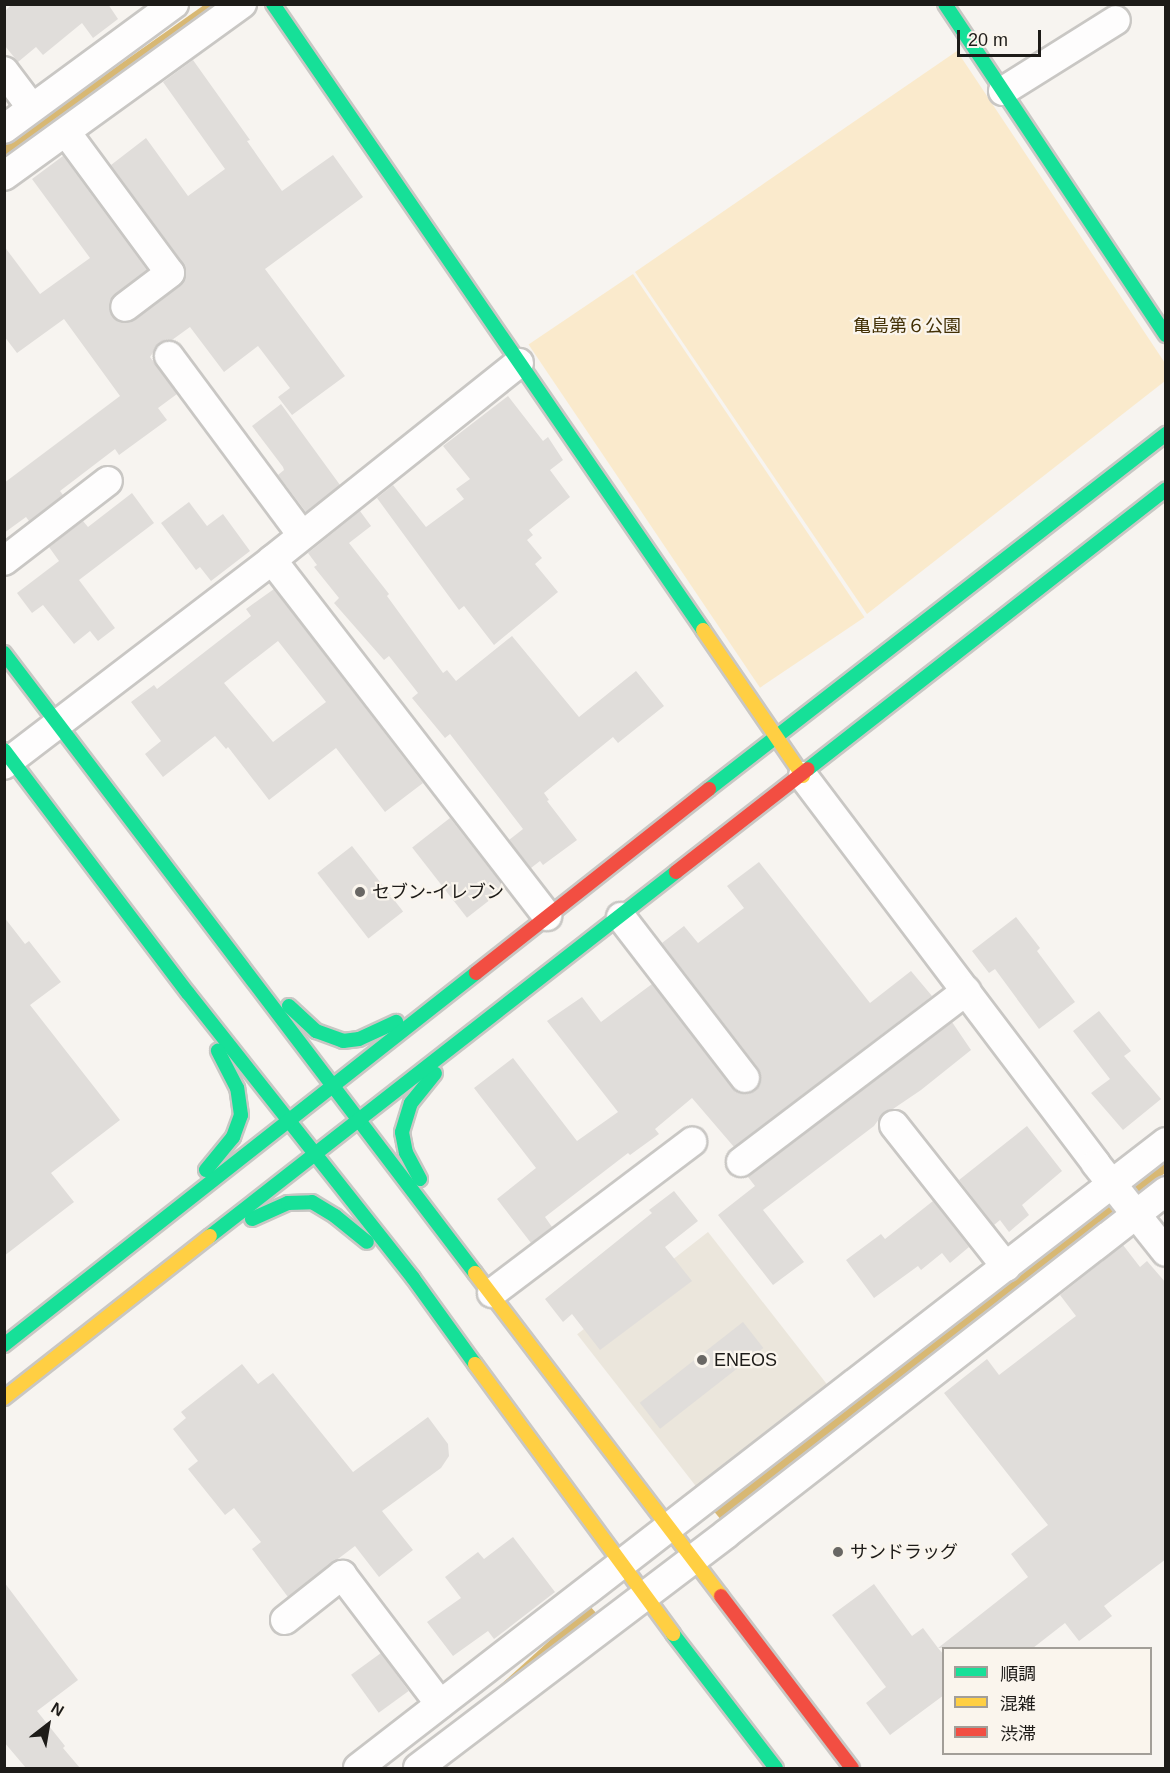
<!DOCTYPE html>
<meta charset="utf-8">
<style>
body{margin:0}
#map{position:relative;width:1170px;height:1773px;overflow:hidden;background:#f7f4f0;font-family:Arial,"Noto Sans JP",sans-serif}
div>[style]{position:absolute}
.built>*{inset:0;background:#ebe6dc;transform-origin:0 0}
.green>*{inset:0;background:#faeacc;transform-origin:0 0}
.water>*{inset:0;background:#d8b873;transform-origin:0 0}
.building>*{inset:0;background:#e0ddda;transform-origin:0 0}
.roads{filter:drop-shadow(2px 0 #c9c7c4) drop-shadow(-2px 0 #c9c7c4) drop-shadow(0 2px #c9c7c4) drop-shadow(0 -2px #c9c7c4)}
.street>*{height:28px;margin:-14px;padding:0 14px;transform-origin:14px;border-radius:14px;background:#fefdfd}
.fast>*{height:14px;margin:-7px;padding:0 7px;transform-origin:7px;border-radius:7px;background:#16e098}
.slow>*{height:14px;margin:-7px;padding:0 7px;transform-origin:7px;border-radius:7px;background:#ffcf43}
.jam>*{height:14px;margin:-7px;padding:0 7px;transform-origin:7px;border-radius:7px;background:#f24e42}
.dots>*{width:16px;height:16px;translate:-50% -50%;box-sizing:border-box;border:3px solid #faf5ed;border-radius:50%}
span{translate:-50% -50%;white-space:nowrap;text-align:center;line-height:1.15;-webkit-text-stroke:4.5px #faf5ed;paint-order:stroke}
.park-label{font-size:18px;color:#423005}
.poi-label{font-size:18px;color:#1d1b18}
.left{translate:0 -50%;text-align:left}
.frame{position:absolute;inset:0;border:6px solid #1d1b18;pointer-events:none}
.legend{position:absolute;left:942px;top:1647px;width:210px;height:108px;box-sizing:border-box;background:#faf5ed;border:2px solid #a29e98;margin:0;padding:8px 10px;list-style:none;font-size:18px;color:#1d1b18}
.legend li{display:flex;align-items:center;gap:12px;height:30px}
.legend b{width:30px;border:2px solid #a29e98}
.north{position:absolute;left:18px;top:1695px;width:60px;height:60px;-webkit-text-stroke:4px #faf5ed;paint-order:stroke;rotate:31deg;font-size:16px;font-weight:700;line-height:24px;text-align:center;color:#1d1b18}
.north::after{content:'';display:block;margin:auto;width:21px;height:27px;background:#1d1b18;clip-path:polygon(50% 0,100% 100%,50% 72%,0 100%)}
.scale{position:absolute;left:957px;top:30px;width:84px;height:27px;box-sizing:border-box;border:3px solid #1d1b18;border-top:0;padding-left:8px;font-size:18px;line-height:21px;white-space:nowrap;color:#1d1b18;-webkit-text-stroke:4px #faf5ed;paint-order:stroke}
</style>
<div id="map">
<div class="built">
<i style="left:708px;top:1232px;width:197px;height:166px;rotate:52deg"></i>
</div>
<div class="green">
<i style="clip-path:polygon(957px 51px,1165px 363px,1165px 381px,867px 614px,635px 272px)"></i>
<i style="left:633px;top:274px;width:414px;height:126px;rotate:56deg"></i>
</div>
<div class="water">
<i style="clip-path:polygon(204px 5px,225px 5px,5px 161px,4px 146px)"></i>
<i style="clip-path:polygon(1165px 1157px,1165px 1173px,722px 1521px,712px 1509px)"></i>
<i style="left:589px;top:1605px;width:13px;height:265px;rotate:48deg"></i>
</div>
<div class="building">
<i style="clip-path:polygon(12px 4px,108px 4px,118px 19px,93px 38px,82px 23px,43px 55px,36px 47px,18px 62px,5px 46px,5px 11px)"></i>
<i style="clip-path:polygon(193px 60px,250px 140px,247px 141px,282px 191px,333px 155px,363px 197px,265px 269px,345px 376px,292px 415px,278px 397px,290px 388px,258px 346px,224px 372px,190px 327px,172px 340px,160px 342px,150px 357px,177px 394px,158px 408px,167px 420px,119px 455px,115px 449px,60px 491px,63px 495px,29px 521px,26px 517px,4px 533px,4px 483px,120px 396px,64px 319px,17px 353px,4px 336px,4px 246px,40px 294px,90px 258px,32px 179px,63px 156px,147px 270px,110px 300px,109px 308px,112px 317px,126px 323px,134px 320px,180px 286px,185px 279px,183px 263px,111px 165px,146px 138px,188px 196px,225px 169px,163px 82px)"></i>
<i style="clip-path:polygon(508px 396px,543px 441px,548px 437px,563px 460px,550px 470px,570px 497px,529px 530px,533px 535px,527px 540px,542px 558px,535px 564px,558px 592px,494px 645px,464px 606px,459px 610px,377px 498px,393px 485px,426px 527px,464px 499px,456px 489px,470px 479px,443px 446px)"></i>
<i style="clip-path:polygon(281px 404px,340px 485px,306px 512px,278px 475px,284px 470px,283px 467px,252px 426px)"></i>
<i style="clip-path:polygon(132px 493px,154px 523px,79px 580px,115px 628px,98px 641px,90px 631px,74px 644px,43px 605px,32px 613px,17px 593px,59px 561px,49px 547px,83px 521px,88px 527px)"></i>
<i style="clip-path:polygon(189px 502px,207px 526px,223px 514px,250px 551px,211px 581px,200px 567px,196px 570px,161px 523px)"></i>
<i style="clip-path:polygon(360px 511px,371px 526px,349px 543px,389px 594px,387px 596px,443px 673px,447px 670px,456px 681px,512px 636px,579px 717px,636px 671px,664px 706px,618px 743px,613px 737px,544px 793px,549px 800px,547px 801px,577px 840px,543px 865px,540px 861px,531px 868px,509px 840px,523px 829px,450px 734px,445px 738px,412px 698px,418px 693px,389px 656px,384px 660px,334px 603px,339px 598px,314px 567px,317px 565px,308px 553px)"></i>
<i style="clip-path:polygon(evenodd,274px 589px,423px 783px,385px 812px,336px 748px,269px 800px,228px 747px,226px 749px,215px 736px,163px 777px,145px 754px,161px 741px,131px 702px,154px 685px,157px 689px,251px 616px,246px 609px,274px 589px,278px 641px,326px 702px,273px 742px,224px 683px,278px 641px)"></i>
<i style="left:450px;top:818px;width:89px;height:48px;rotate:52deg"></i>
<i style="left:352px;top:846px;width:83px;height:44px;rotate:52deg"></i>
<i style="clip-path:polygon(759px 862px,870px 1003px,911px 971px,932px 996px,734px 1147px,692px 1098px,655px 1129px,659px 1134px,630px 1155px,628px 1153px,545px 1217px,552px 1227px,531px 1243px,497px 1199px,536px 1168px,474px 1088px,513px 1058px,577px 1141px,618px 1112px,547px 1021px,582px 997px,601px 1022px,652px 984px,732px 1088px,747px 1094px,755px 1091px,761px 1076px,758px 1068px,662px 943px,684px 926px,698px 943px,744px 908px,727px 886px)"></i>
<i style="clip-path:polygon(4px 917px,25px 944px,29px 941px,61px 982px,30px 1005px,120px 1120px,51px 1173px,74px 1202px,4px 1256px)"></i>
<i style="clip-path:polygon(1016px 917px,1040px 948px,1037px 951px,1075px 1002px,1039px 1029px,995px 969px,989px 973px,972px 951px)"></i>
<i style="clip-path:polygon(1099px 1011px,1131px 1051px,1124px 1056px,1161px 1099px,1123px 1130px,1091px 1093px,1110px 1079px,1073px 1031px)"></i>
<i style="clip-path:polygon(952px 1022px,971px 1050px,921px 1090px,893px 1109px,884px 1112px,874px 1126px,763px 1210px,804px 1262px,773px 1285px,718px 1215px,755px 1186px,748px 1177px)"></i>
<i style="clip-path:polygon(1027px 1126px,1062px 1171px,1022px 1205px,1029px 1215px,1009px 1232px,1000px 1220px,994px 1225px,959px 1180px)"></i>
<i style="clip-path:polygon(674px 1191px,698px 1221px,665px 1247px,692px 1281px,600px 1350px,572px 1314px,563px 1322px,545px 1299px,652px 1213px,649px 1210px)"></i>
<i style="clip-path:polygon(933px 1201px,969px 1247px,950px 1263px,942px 1253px,921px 1270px,918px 1266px,874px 1298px,846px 1260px,881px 1234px,885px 1239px)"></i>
<i style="clip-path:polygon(1123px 1245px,1140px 1267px,1147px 1261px,1166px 1283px,1166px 1559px,1104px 1606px,1112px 1616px,1079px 1641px,1065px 1623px,1033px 1648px,938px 1648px,944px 1655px,944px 1695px,890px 1735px,866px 1703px,886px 1687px,832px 1615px,874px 1584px,912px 1636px,923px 1628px,938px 1648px,1028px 1577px,1011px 1554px,1048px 1525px,944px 1393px,987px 1359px,999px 1375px,1076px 1316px,1060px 1295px)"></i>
<i style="left:743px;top:1322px;width:33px;height:131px;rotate:52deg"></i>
<i style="clip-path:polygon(242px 1364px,258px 1384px,273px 1373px,353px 1472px,428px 1417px,448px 1444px,449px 1456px,441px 1468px,382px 1511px,413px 1550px,379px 1577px,355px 1546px,288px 1597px,252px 1549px,261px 1542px,234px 1508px,225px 1515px,188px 1469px,198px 1461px,173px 1429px,186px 1418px,181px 1412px)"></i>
<i style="clip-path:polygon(513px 1537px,555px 1592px,494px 1639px,488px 1631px,453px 1656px,427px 1622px,461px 1598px,445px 1577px,478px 1552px,484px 1559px)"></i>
<i style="clip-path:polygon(4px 1582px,78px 1680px,37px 1711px,65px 1746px,63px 1748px,80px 1768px,26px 1768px,4px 1742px)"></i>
<i style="left:381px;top:1653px;width:47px;height:37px;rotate:54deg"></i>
</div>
<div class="roads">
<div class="street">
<i style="left:4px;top:71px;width:46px;rotate:52.9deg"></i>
<i style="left:1003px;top:91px;width:133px;rotate:-32.1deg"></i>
<i style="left:4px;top:129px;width:211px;rotate:-36.3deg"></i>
<i style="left:66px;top:132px;width:175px;rotate:53.6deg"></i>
<i style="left:170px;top:273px;width:56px;rotate:142.9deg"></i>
<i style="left:4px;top:176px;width:294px;rotate:-35.9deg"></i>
<i style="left:169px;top:356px;width:223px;rotate:53.4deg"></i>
<i style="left:272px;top:560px;width:450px;rotate:52.3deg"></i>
<i style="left:4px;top:561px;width:131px;rotate:-37.6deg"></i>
<i style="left:4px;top:765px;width:337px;rotate:-37.4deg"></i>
<i style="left:272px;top:560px;width:316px;rotate:-38.6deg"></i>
<i style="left:803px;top:776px;width:486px;rotate:52.9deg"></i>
<i style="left:1096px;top:1164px;width:112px;rotate:51.5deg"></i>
<i style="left:621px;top:917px;width:203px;rotate:52.4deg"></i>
<i style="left:894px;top:1125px;width:181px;rotate:51.7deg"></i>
<i style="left:741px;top:1162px;width:283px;rotate:-37.2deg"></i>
<i style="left:492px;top:1293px;width:251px;rotate:-37.1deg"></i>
<i style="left:285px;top:1620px;width:73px;rotate:-38.3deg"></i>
<i style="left:342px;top:1575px;width:162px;rotate:52.8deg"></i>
<i style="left:358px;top:1768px;width:1022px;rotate:-37.77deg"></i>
<i style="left:418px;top:1768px;width:387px;rotate:-37.2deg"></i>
<i style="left:726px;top:1534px;width:558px;rotate:-37.94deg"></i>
</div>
<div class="fast">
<i style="left:273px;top:4px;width:759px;rotate:55.51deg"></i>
<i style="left:945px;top:4px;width:398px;rotate:56.3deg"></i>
<i style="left:4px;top:653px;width:779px;rotate:52.78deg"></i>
<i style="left:4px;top:750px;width:305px;rotate:52.9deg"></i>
<i style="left:188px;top:993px;width:363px;rotate:51.7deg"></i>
<i style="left:413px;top:1278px;width:106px;rotate:54.2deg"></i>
<i style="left:808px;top:769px;width:454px;rotate:-38deg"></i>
<i style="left:709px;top:789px;width:579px;rotate:-37.84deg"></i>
<i style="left:289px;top:1006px;width:37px;rotate:43deg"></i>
<i style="left:316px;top:1031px;width:29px;rotate:20deg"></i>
<i style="left:343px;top:1041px;width:16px;rotate:-7deg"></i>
<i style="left:359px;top:1039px;width:41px;rotate:-24.7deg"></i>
<i style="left:206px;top:1170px;width:43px;rotate:-50.7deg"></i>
<i style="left:233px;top:1137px;width:23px;rotate:-70deg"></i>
<i style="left:241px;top:1115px;width:27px;rotate:-98deg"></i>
<i style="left:237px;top:1088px;width:42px;rotate:-117.2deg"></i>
<i style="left:420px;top:1179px;width:30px;rotate:-118deg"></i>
<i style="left:406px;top:1153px;width:21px;rotate:-101deg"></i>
<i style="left:402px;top:1132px;width:30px;rotate:-73deg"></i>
<i style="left:411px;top:1103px;width:38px;rotate:-51deg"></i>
<i style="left:252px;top:1219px;width:39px;rotate:-24deg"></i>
<i style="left:288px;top:1203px;width:24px;rotate:-2deg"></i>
<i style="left:312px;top:1202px;width:27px;rotate:31deg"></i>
<i style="left:335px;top:1216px;width:41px;rotate:39.1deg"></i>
<i style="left:210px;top:1236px;width:591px;rotate:-37.99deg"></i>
<i style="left:4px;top:1345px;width:601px;rotate:-38.24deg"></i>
<i style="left:673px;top:1634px;width:169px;rotate:52.5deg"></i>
</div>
<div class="slow">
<i style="left:703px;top:630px;width:177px;rotate:55.6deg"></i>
<i style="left:475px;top:1273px;width:406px;rotate:52.7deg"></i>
<i style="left:475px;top:1364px;width:335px;rotate:53.7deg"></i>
<i style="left:4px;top:1398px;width:262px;rotate:-38.2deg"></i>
</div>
<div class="jam">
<i style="left:676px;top:872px;width:167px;rotate:-38deg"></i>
<i style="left:476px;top:973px;width:297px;rotate:-38.3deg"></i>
<i style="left:721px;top:1596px;width:216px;rotate:52.7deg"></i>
</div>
</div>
<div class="dots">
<i style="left:360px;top:892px;background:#696764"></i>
<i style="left:702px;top:1360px;background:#696764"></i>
<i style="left:838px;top:1552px;background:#696764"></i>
</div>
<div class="park-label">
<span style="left:907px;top:326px">亀島第６公園</span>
</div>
<div class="poi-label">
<span class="left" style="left:372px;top:892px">セブン-イレブン</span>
<span class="left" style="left:714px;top:1360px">ENEOS</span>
<span class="left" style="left:850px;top:1552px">サンドラッグ</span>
</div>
<div class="frame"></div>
<ul class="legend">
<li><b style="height:8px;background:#16e098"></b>順調</li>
<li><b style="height:8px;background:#ffcf43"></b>混雑</li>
<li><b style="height:8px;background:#f24e42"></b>渋滞</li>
</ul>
<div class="north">N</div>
<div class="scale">20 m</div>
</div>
